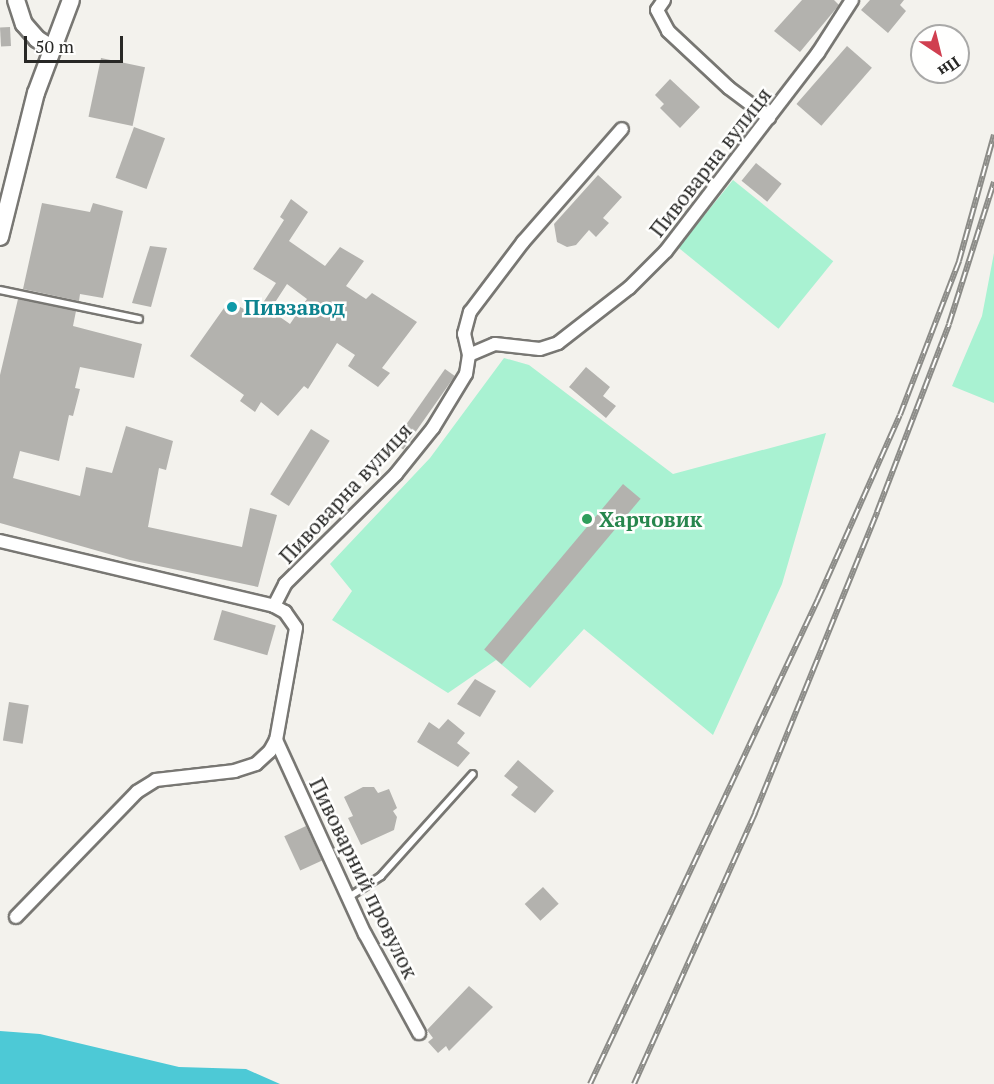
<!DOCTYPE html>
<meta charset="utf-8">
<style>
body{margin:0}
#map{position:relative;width:994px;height:1084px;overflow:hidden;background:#f3f2ed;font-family:"PT Serif",serif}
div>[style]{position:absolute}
.green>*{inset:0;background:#a9f2d2;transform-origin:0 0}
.water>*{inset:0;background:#4dc9d6}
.building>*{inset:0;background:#b3b2ae;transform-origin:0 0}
.roads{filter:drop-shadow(2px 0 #787773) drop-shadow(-2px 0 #787773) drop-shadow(0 2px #787773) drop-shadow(0 -2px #787773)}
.service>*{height:6px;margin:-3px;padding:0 3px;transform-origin:3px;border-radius:3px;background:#fff}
.minor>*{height:12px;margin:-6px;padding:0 6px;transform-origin:6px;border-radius:6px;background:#fff}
.secondary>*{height:16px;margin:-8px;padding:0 8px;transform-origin:8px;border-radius:8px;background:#fff}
.rail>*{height:6px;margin-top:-3px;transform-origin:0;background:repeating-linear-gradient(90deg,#fffffe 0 11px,#8c8c88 0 22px);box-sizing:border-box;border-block:2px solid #8c8c88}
.dots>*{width:16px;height:16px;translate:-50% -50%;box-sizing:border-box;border:3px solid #fffffe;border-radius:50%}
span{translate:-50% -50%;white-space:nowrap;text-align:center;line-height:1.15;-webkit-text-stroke:5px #fffffe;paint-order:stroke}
.street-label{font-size:21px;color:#282826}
.culture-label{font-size:21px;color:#0d838f;font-weight:700}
.left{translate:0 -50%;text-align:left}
.leisure-label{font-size:21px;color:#27864d;font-weight:700}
.north{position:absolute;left:910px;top:24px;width:60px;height:60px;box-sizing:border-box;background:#fffffe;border:2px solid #a9a9a8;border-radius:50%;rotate:145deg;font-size:16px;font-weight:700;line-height:24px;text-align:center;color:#282826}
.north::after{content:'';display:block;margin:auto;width:21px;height:27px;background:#d03f50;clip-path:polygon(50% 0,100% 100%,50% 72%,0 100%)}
.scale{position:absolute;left:24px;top:36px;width:99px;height:27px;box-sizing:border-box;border:3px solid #282826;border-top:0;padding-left:8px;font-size:18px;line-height:21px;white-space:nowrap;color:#282826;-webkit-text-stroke:4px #fffffe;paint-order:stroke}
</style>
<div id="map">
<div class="green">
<i style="left:733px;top:180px;width:129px;height:87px;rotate:39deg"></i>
<i style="clip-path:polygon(994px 253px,994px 403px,952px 386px,982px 316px)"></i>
<i style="clip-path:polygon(504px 358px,529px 365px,673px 474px,826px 433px,782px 584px,713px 735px,584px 629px,530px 688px,496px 660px,448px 693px,332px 620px,352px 591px,330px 564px,430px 458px)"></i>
</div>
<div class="water">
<i style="clip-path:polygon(0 1031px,40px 1034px,179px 1067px,246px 1069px,280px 1084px,0 1084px)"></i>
</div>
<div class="building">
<i style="clip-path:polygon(802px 0,834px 0,839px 5px,800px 52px,774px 31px)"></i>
<i style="clip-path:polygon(870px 0,904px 0,900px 5px,906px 11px,888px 33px,861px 10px)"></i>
<i style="left:10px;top:27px;width:19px;height:10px;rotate:87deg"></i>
<i style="left:847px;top:46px;width:33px;height:77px;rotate:41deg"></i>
<i style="left:101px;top:58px;width:45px;height:60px;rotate:12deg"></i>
<i style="clip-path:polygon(670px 79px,700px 107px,680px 128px,660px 108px,664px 104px,655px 95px)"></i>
<i style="left:134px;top:127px;width:33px;height:54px;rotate:20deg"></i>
<i style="left:756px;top:163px;width:33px;height:23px;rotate:39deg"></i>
<i style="clip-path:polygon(598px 175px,622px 197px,603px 218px,609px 223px,596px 237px,589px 230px,576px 245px,567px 247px,557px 242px,554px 224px)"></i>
<i style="clip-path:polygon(evenodd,291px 199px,308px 212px,289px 241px,325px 266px,340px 247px,364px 261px,346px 286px,366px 299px,372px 293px,417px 322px,382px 368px,390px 373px,378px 387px,348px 366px,355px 355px,337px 343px,308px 389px,304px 386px,278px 416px,261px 402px,255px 412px,240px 401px,244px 395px,190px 356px,229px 301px,255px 315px,276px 283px,253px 269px,284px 220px,280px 217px,291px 199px,287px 284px,307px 299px,290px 324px,270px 310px,287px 284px)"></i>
<i style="clip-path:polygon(42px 203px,90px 212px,93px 203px,123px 211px,103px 298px,80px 294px,79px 301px,23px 289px)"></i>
<i style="clip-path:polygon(150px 246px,167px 248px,151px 307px,132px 303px)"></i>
<i style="clip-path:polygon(18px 299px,76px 311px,73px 326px,142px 344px,134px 378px,80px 367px,75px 388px,80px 389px,73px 416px,69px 415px,59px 461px,20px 451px,13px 478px,80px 496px,86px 467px,112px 473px,126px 426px,173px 441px,166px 470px,159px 468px,148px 527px,242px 547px,250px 508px,277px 515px,258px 587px,130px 560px,0 523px,0 375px)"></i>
<i style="clip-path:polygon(586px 367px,610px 387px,603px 396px,616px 406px,606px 418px,569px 387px)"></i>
<i style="left:445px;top:369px;width:12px;height:90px;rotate:35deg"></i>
<i style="left:311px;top:429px;width:22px;height:77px;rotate:32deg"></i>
<i style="left:623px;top:484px;width:23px;height:216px;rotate:40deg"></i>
<i style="left:222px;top:610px;width:56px;height:31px;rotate:16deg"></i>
<i style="clip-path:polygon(475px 679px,496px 691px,480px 717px,457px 704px)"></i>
<i style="left:9px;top:702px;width:20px;height:39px;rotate:9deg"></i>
<i style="clip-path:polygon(448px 719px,465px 733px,457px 743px,470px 753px,458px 767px,417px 742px,429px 722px,439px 729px)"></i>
<i style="clip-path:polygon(518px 760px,554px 791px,535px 813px,511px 795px,518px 787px,504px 776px)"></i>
<i style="clip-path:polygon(363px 787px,374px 787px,378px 793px,389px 789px,397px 808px,393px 811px,397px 817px,394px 830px,361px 845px,348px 818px,353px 816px,344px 797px)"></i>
<i style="left:306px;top:826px;width:38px;height:24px;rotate:65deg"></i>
<i style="left:543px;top:887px;width:23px;height:25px;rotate:47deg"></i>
<i style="clip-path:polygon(469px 986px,493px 1007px,449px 1051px,446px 1046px,438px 1053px,428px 1042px,433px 1038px,427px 1030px)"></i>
</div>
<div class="roads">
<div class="service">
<i style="left:0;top:290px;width:142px;rotate:11.8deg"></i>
<i style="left:349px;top:897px;width:38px;rotate:-33deg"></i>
<i style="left:381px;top:876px;width:137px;rotate:-48deg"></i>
</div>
<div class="minor">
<i style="left:664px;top:0;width:12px;rotate:125deg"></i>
<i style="left:657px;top:10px;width:24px;rotate:62deg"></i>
<i style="left:668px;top:31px;width:83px;rotate:43.1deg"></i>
<i style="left:729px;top:88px;width:50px;rotate:36.9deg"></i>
<i style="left:469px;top:355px;width:22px;rotate:-103deg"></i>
<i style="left:464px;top:334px;width:23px;rotate:-75deg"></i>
<i style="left:470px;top:312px;width:88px;rotate:-52.9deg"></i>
<i style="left:523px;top:242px;width:150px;rotate:-48.8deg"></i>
<i style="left:0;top:541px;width:282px;rotate:13.3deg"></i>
<i style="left:274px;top:606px;width:13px;rotate:29deg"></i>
<i style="left:285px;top:612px;width:19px;rotate:55deg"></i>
<i style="left:296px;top:628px;width:114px;rotate:100.1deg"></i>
<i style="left:276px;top:740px;width:13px;rotate:119deg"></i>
<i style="left:270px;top:751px;width:19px;rotate:137deg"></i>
<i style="left:256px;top:764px;width:22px;rotate:162deg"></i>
<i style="left:235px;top:771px;width:80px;rotate:173.5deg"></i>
<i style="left:156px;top:780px;width:22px;rotate:148deg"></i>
<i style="left:137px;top:792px;width:174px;rotate:134.1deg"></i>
<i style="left:274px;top:606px;width:25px;rotate:-63deg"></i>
<i style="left:285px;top:584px;width:156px;rotate:-44.7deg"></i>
<i style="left:396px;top:474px;width:59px;rotate:-51.2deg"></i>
<i style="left:433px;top:428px;width:63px;rotate:-58.6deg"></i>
<i style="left:466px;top:374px;width:19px;rotate:-81deg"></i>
<i style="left:469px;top:355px;width:28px;rotate:-23deg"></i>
<i style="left:495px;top:344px;width:45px;rotate:6.3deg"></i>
<i style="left:540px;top:349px;width:19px;rotate:-18deg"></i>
<i style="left:558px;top:343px;width:90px;rotate:-37.8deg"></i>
<i style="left:629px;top:288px;width:52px;rotate:-45deg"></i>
<i style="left:666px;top:251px;width:250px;rotate:-52.5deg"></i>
<i style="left:818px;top:53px;width:63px;rotate:-57.3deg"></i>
<i style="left:276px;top:740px;width:213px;rotate:65.4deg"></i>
<i style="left:365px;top:934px;width:113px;rotate:61.4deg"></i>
</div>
<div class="secondary">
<i style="left:16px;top:0;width:25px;rotate:72deg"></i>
<i style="left:24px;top:24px;width:20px;rotate:49deg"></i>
<i style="left:37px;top:39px;width:15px;rotate:32deg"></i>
<i style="left:0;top:237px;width:148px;rotate:-76deg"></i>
<i style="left:36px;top:93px;width:99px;rotate:-69.4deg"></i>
</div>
</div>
<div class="rail">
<i style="left:590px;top:1084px;width:536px;rotate:-64.82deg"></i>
<i style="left:818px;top:599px;width:201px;rotate:-66deg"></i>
<i style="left:900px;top:415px;width:165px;rotate:-69deg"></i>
<i style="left:959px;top:261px;width:131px;rotate:-74.5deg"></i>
<i style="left:634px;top:1084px;width:297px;rotate:-65.9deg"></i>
<i style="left:755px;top:813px;width:325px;rotate:-67.9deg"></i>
<i style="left:877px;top:512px;width:201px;rotate:-69deg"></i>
<i style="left:949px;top:324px;width:149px;rotate:-72.4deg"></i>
</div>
<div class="dots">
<i style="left:232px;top:307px;background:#0f9aa8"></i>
<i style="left:587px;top:519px;background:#2e9e5b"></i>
</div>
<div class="street-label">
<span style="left:710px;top:162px;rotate:-52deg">Пивоварна вулиця</span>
<span style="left:345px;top:493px;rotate:-47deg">Пивоварна вулиця</span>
<span style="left:364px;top:878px;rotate:64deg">Пивоварний провулок</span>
</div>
<div class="culture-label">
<span class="left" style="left:244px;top:307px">Пивзавод</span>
</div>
<div class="leisure-label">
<span class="left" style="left:599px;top:519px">Харчовик</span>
</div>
<div class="north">Пн</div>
<div class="scale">50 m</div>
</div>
